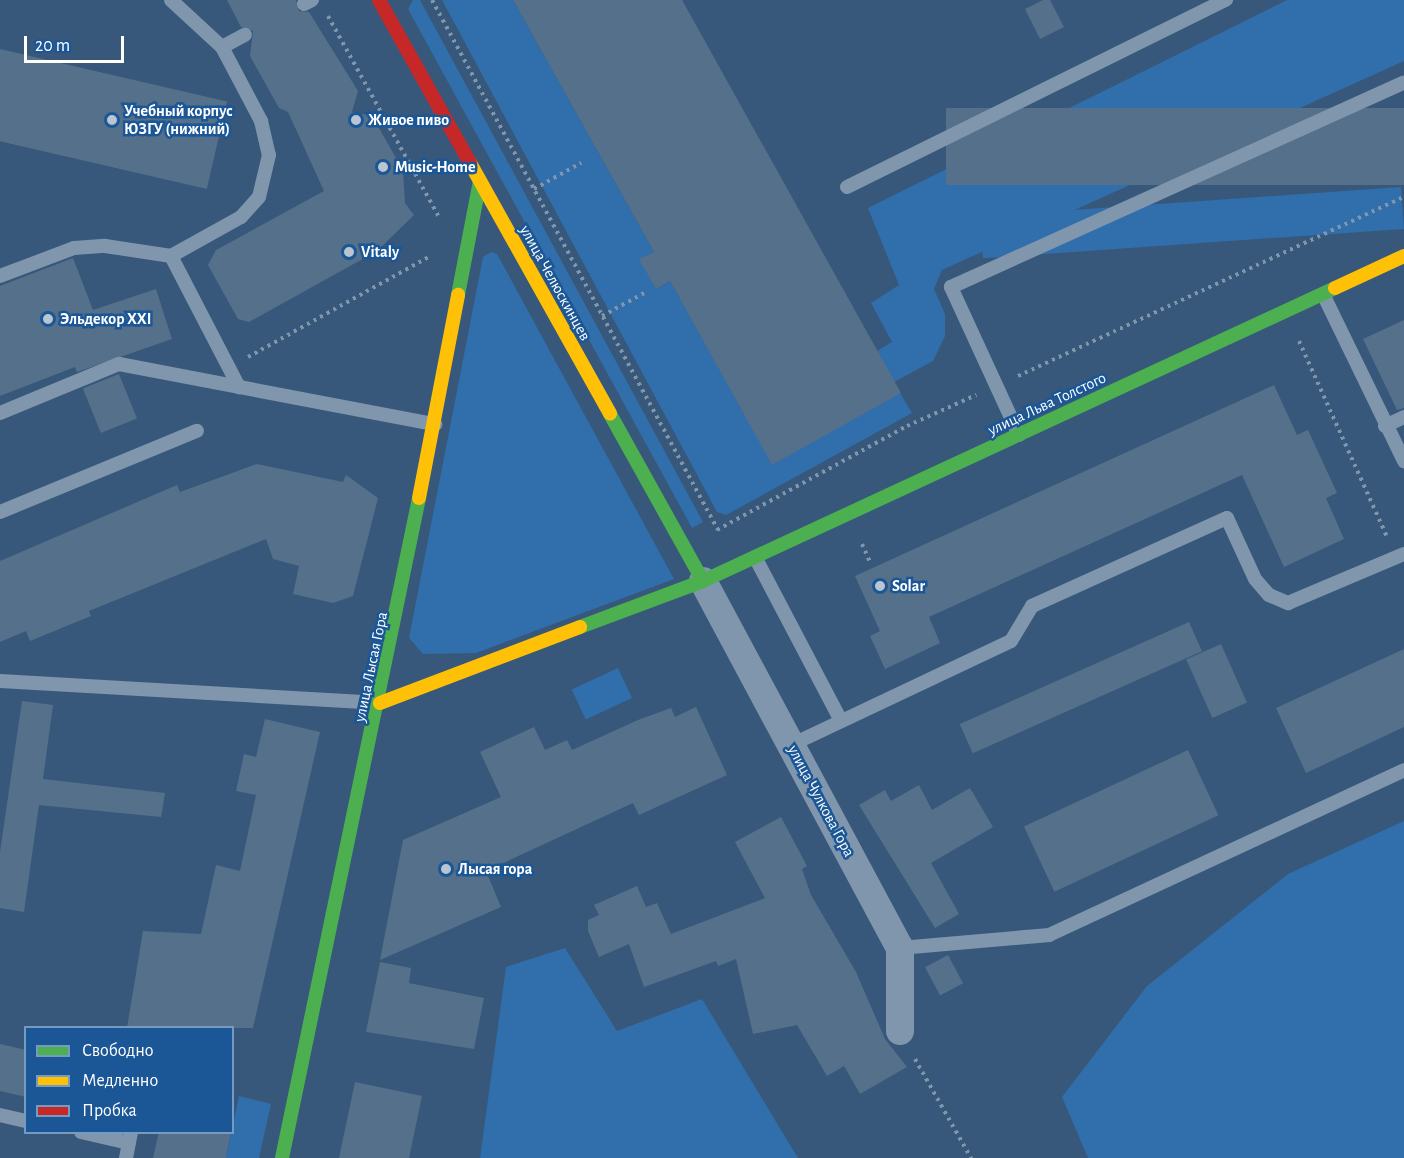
<!DOCTYPE html>
<meta charset="utf-8">
<style>
body{margin:0}
#map{position:relative;width:1404px;height:1158px;overflow:hidden;background:#37587a;font-family:"Alegreya Sans",sans-serif}
div>[style]{position:absolute}
.green>*{inset:0;background:#306eac;transform-origin:0 0}
.building>*{inset:0;background:#55708a;transform-origin:0 0}
.path>*{height:4px;margin-top:-2px;transform-origin:0;background:repeating-linear-gradient(90deg,#8096ad 0 3px,transparent 0 7.5px)}
.lane>*{height:14px;margin:-7px;padding:0 7px;transform-origin:7px;border-radius:7px;background:#8096ad}
.street>*{height:28px;margin:-14px;padding:0 14px;transform-origin:14px;border-radius:14px;background:#8096ad}
.fast>*{height:14px;margin:-7px;padding:0 7px;transform-origin:7px;border-radius:7px;background:#4caf50}
.slow>*{height:14px;margin:-7px;padding:0 7px;transform-origin:7px;border-radius:7px;background:#ffc107}
.jam>*{height:14px;margin:-7px;padding:0 7px;transform-origin:7px;border-radius:7px;background:#c62828}
.dots>*{width:16px;height:16px;translate:-50% -50%;box-sizing:border-box;border:3px solid #1b5796;border-radius:50%}
span{translate:-50% -50%;white-space:nowrap;text-align:center;line-height:1.15;-webkit-text-stroke:5px #1b5796;paint-order:stroke}
.poi-label{font-size:16px;color:#fff;font-weight:700}
.left{translate:0 -50%;text-align:left}
.street-label{font-size:16px;color:#fff}
.legend{position:absolute;left:24px;top:1026px;width:210px;height:108px;box-sizing:border-box;background:#1b5796;border:2px solid #769ac0;margin:0;padding:8px 10px;list-style:none;font-size:18px;color:#fff}
.legend li{display:flex;align-items:center;gap:12px;height:30px}
.legend b{width:30px;border:2px solid #769ac0}
.scale{position:absolute;left:24px;top:36px;width:100px;height:27px;box-sizing:border-box;border:3px solid #fff;border-top:0;padding-left:8px;font-size:18px;line-height:21px;white-space:nowrap;color:#fff;-webkit-text-stroke:4px #1b5796;paint-order:stroke}
</style>
<div id="map">
<div class="green">
<i style="clip-path:polygon(413px 0,420px 0,703px 522px,692px 528px,408px 9px)"></i>
<i style="clip-path:polygon(442px 0,513px 0,654px 252px,640px 259px,656px 289px,670px 281px,772px 464px,900px 393px,912px 413px,726px 515px,717px 512px)"></i>
<i style="clip-path:polygon(1287px 0,1404px 0,1404px 61px,942px 270px,934px 289px,945px 314px,945px 336px,933px 361px,894px 382px,877px 351px,892px 342px,871px 303px,899px 285px,868px 208px)"></i>
<i style="left:1401px;top:187px;width:42px;height:422px;rotate:86deg"></i>
<i style="clip-path:polygon(491px 252px,497px 254px,674px 579px,476px 653px,423px 654px,409px 638px,483px 257px)"></i>
<i style="left:618px;top:668px;width:33px;height:51px;rotate:65deg"></i>
<i style="clip-path:polygon(1404px 821px,1404px 1158px,1088px 1158px,1062px 1097px,1147px 986px,1288px 874px)"></i>
<i style="clip-path:polygon(565px 948px,617px 1031px,702px 999px,798px 1158px,480px 1158px,506px 967px)"></i>
<i style="clip-path:polygon(239px 1096px,271px 1104px,259px 1158px,226px 1158px)"></i>
</div>
<div class="building">
<i style="clip-path:polygon(227px 0,296px 0,299px 11px,309px 12px,358px 91px,352px 112px,372px 116px,403px 170px,405px 203px,414px 215px,377px 251px,249px 322px,238px 319px,208px 265px,216px 250px,324px 191px,288px 112px,279px 108px,250px 56px,253px 31px,241px 27px)"></i>
<i style="clip-path:polygon(513px 0,682px 0,901px 393px,772px 465px,670px 281px,656px 289px,639px 259px,654px 252px)"></i>
<i style="clip-path:polygon(1043px 0,1050px 0,1064px 27px,1040px 39px,1025px 9px)"></i>
<i style="left:0;top:49px;width:233px;height:90px;rotate:13deg"></i>
<i style="left:1404px;top:108px;width:77px;height:458px;rotate:90deg"></i>
<i style="clip-path:polygon(73px 258px,93px 310px,156px 289px,172px 339px,77px 372px,75px 367px,0 396px,0 286px)"></i>
<i style="clip-path:polygon(1404px 320px,1404px 408px,1397px 410px,1363px 339px)"></i>
<i style="left:119px;top:374px;width:48px;height:39px;rotate:68deg"></i>
<i style="clip-path:polygon(1274px 385px,1297px 435px,1308px 430px,1337px 493px,1326px 498px,1344px 539px,1284px 567px,1242px 475px,929px 617px,940px 643px,885px 669px,870px 636px,880px 631px,855px 576px)"></i>
<i style="clip-path:polygon(257px 464px,343px 482px,346px 475px,378px 498px,353px 596px,333px 603px,293px 594px,299px 566px,273px 559px,266px 539px,89px 611px,91px 616px,30px 641px,26px 631px,0 642px,0 561px,177px 485px,180px 492px)"></i>
<i style="left:1189px;top:622px;width:32px;height:251px;rotate:66deg"></i>
<i style="left:1221px;top:644px;width:64px;height:38px;rotate:66deg"></i>
<i style="clip-path:polygon(1404px 649px,1404px 727px,1306px 773px,1276px 708px)"></i>
<i style="clip-path:polygon(22px 701px,53px 705px,43px 779px,165px 793px,161px 817px,39px 805px,24px 912px,0 908px,0 852px)"></i>
<i style="clip-path:polygon(696px 707px,727px 775px,639px 815px,633px 803px,486px 871px,501px 907px,380px 960px,403px 840px,501px 797px,480px 752px,534px 727px,545px 750px,567px 740px,572px 750px,638px 720px,671px 708px,675px 717px)"></i>
<i style="clip-path:polygon(265px 719px,320px 732px,253px 1028px,127px 1028px,143px 931px,201px 934px,216px 865px,240px 871px,256px 795px,236px 791px,244px 754px,256px 757px)"></i>
<i style="left:1188px;top:750px;width:72px;height:181px;rotate:65deg"></i>
<i style="clip-path:polygon(919px 785px,932px 810px,970px 788px,993px 827px,931px 863px,959px 914px,935px 928px,859px 805px,885px 790px,891px 801px)"></i>
<i style="clip-path:polygon(781px 817px,807px 866px,802px 869px,811px 895px,856px 972px,885px 1039px,907px 1067px,860px 1094px,844px 1066px,827px 1076px,797px 1025px,753px 1034px,736px 959px,718px 966px,716px 961px,644px 987px,629px 944px,599px 957px,588px 931px,588px 920px,599px 915px,594px 905px,637px 886px,646px 907px,657px 903px,671px 934px,765px 898px,735px 842px)"></i>
<i style="left:948px;top:955px;width:32px;height:26px;rotate:62deg"></i>
<i style="clip-path:polygon(380px 962px,411px 968px,409px 983px,484px 998px,474px 1049px,366px 1032px)"></i>
<i style="clip-path:polygon(0 1044px,26px 1050px,26px 1097px,0 1091px)"></i>
<i style="clip-path:polygon(355px 1082px,422px 1096px,409px 1158px,339px 1158px)"></i>
<i style="clip-path:polygon(159px 1132px,231px 1132px,226px 1158px,153px 1158px)"></i>
</div>
<div class="path">
<i style="left:432px;top:0;width:602px;rotate:61.65deg"></i>
<i style="left:328px;top:16px;width:230px;rotate:61.1deg"></i>
<i style="left:534px;top:189px;width:54px;rotate:-29deg"></i>
<i style="left:602px;top:316px;width:48px;rotate:-28.7deg"></i>
<i style="left:1299px;top:341px;width:215px;rotate:65.8deg"></i>
<i style="left:248px;top:357px;width:208px;rotate:-29deg"></i>
<i style="left:1018px;top:376px;width:425px;rotate:-24.9deg"></i>
<i style="left:717px;top:530px;width:217px;rotate:-28.7deg"></i>
<i style="left:907px;top:426px;width:76px;rotate:-24.2deg"></i>
<i style="left:862px;top:544px;width:22px;rotate:66deg"></i>
<i style="left:915px;top:1059px;width:114px;rotate:60.5deg"></i>
</div>
<div class="lane">
<i style="left:171px;top:0;width:69px;rotate:42.7deg"></i>
<i style="left:222px;top:47px;width:84px;rotate:62.2deg"></i>
<i style="left:261px;top:121px;width:35px;rotate:77deg"></i>
<i style="left:269px;top:155px;width:43px;rotate:103.4deg"></i>
<i style="left:259px;top:197px;width:27px;rotate:132deg"></i>
<i style="left:241px;top:217px;width:80px;rotate:150.9deg"></i>
<i style="left:171px;top:256px;width:148px;rotate:62.6deg"></i>
<i style="left:304px;top:4px;width:9px;rotate:-27deg"></i>
<i style="left:222px;top:47px;width:26px;rotate:-28deg"></i>
<i style="left:847px;top:187px;width:423px;rotate:-26.3deg"></i>
<i style="left:0;top:276px;width:79px;rotate:-20.7deg"></i>
<i style="left:74px;top:248px;width:31px;rotate:-4deg"></i>
<i style="left:105px;top:246px;width:67px;rotate:8.6deg"></i>
<i style="left:1323px;top:294px;width:186px;rotate:64.1deg"></i>
<i style="left:0;top:413px;width:129px;rotate:-22.4deg"></i>
<i style="left:119px;top:364px;width:322px;rotate:10.8deg"></i>
<i style="left:1385px;top:426px;width:21px;rotate:-25deg"></i>
<i style="left:1019px;top:435px;width:163px;rotate:-114.7deg"></i>
<i style="left:951px;top:287px;width:497px;rotate:-24.3deg"></i>
<i style="left:0;top:512px;width:213px;rotate:-22.4deg"></i>
<i style="left:755px;top:557px;width:185px;rotate:62.3deg"></i>
<i style="left:0;top:681px;width:381px;rotate:3.3deg"></i>
<i style="left:791px;top:745px;width:243px;rotate:-25.3deg"></i>
<i style="left:1011px;top:641px;width:41px;rotate:-59deg"></i>
<i style="left:1032px;top:606px;width:214px;rotate:-24.3deg"></i>
<i style="left:1227px;top:518px;width:67px;rotate:65.3deg"></i>
<i style="left:1255px;top:579px;width:21px;rotate:49deg"></i>
<i style="left:1269px;top:595px;width:21px;rotate:23deg"></i>
<i style="left:1288px;top:603px;width:126px;rotate:-22.9deg"></i>
<i style="left:900px;top:948px;width:150px;rotate:-5deg"></i>
<i style="left:1049px;top:935px;width:391px;rotate:-24.9deg"></i>
<i style="left:0;top:1115px;width:27px;rotate:13deg"></i>
<i style="left:81px;top:1132px;width:49px;rotate:12.9deg"></i>
<i style="left:126px;top:1158px;width:26px;rotate:-79deg"></i>
</div>
<div class="street">
<i style="left:703px;top:581px;width:417px;rotate:61.8deg"></i>
<i style="left:900px;top:948px;width:83px;rotate:90deg"></i>
</div>
<div class="fast">
<i style="left:458px;top:295px;width:116px;rotate:-79.1deg"></i>
<i style="left:610px;top:414px;width:191px;rotate:60.9deg"></i>
<i style="left:580px;top:627px;width:131px;rotate:-20.5deg"></i>
<i style="left:703px;top:581px;width:697px;rotate:-24.87deg"></i>
<i style="left:282px;top:1158px;width:674px;rotate:-78.27deg"></i>
</div>
<div class="slow">
<i style="left:470px;top:163px;width:287px;rotate:60.8deg"></i>
<i style="left:1335px;top:288px;width:76px;rotate:-24.9deg"></i>
<i style="left:419px;top:498px;width:207px;rotate:-79.1deg"></i>
<i style="left:380px;top:703px;width:214px;rotate:-20.8deg"></i>
</div>
<div class="jam">
<i style="left:379px;top:0;width:187px;rotate:60.8deg"></i>
</div>
<div class="dots">
<i style="left:112px;top:120px;background:#b9c5d0"></i>
<i style="left:356px;top:120px;background:#b9c5d0"></i>
<i style="left:383px;top:167px;background:#b9c5d0"></i>
<i style="left:349px;top:252px;background:#b9c5d0"></i>
<i style="left:48px;top:319px;background:#b9c5d0"></i>
<i style="left:880px;top:586px;background:#b9c5d0"></i>
<i style="left:446px;top:869px;background:#b9c5d0"></i>
</div>
<div class="poi-label">
<span class="left" style="left:124px;top:120px">Учебный корпус<br>ЮЗГУ (нижний)</span>
<span class="left" style="left:368px;top:120px">Живое пиво</span>
<span class="left" style="left:395px;top:167px">Music-Home</span>
<span class="left" style="left:361px;top:252px">Vitaly</span>
<span class="left" style="left:60px;top:319px">Эльдекор XXI</span>
<span class="left" style="left:892px;top:586px">Solar</span>
<span class="left" style="left:458px;top:869px">Лысая гора</span>
</div>
<div class="street-label">
<span style="left:555px;top:283px;rotate:61deg">улица Челюскинцев</span>
<span style="left:1047px;top:404px;rotate:-25deg">улица Льва Толстого</span>
<span style="left:371px;top:667px;rotate:-78deg">улица Лысая Гора</span>
<span style="left:821px;top:801px;rotate:62deg">улица Чулкова Гора</span>
</div>
<ul class="legend">
<li><b style="height:8px;background:#4caf50"></b>Свободно</li>
<li><b style="height:8px;background:#ffc107"></b>Медленно</li>
<li><b style="height:8px;background:#c62828"></b>Пробка</li>
</ul>
<div class="scale">20 m</div>
</div>
